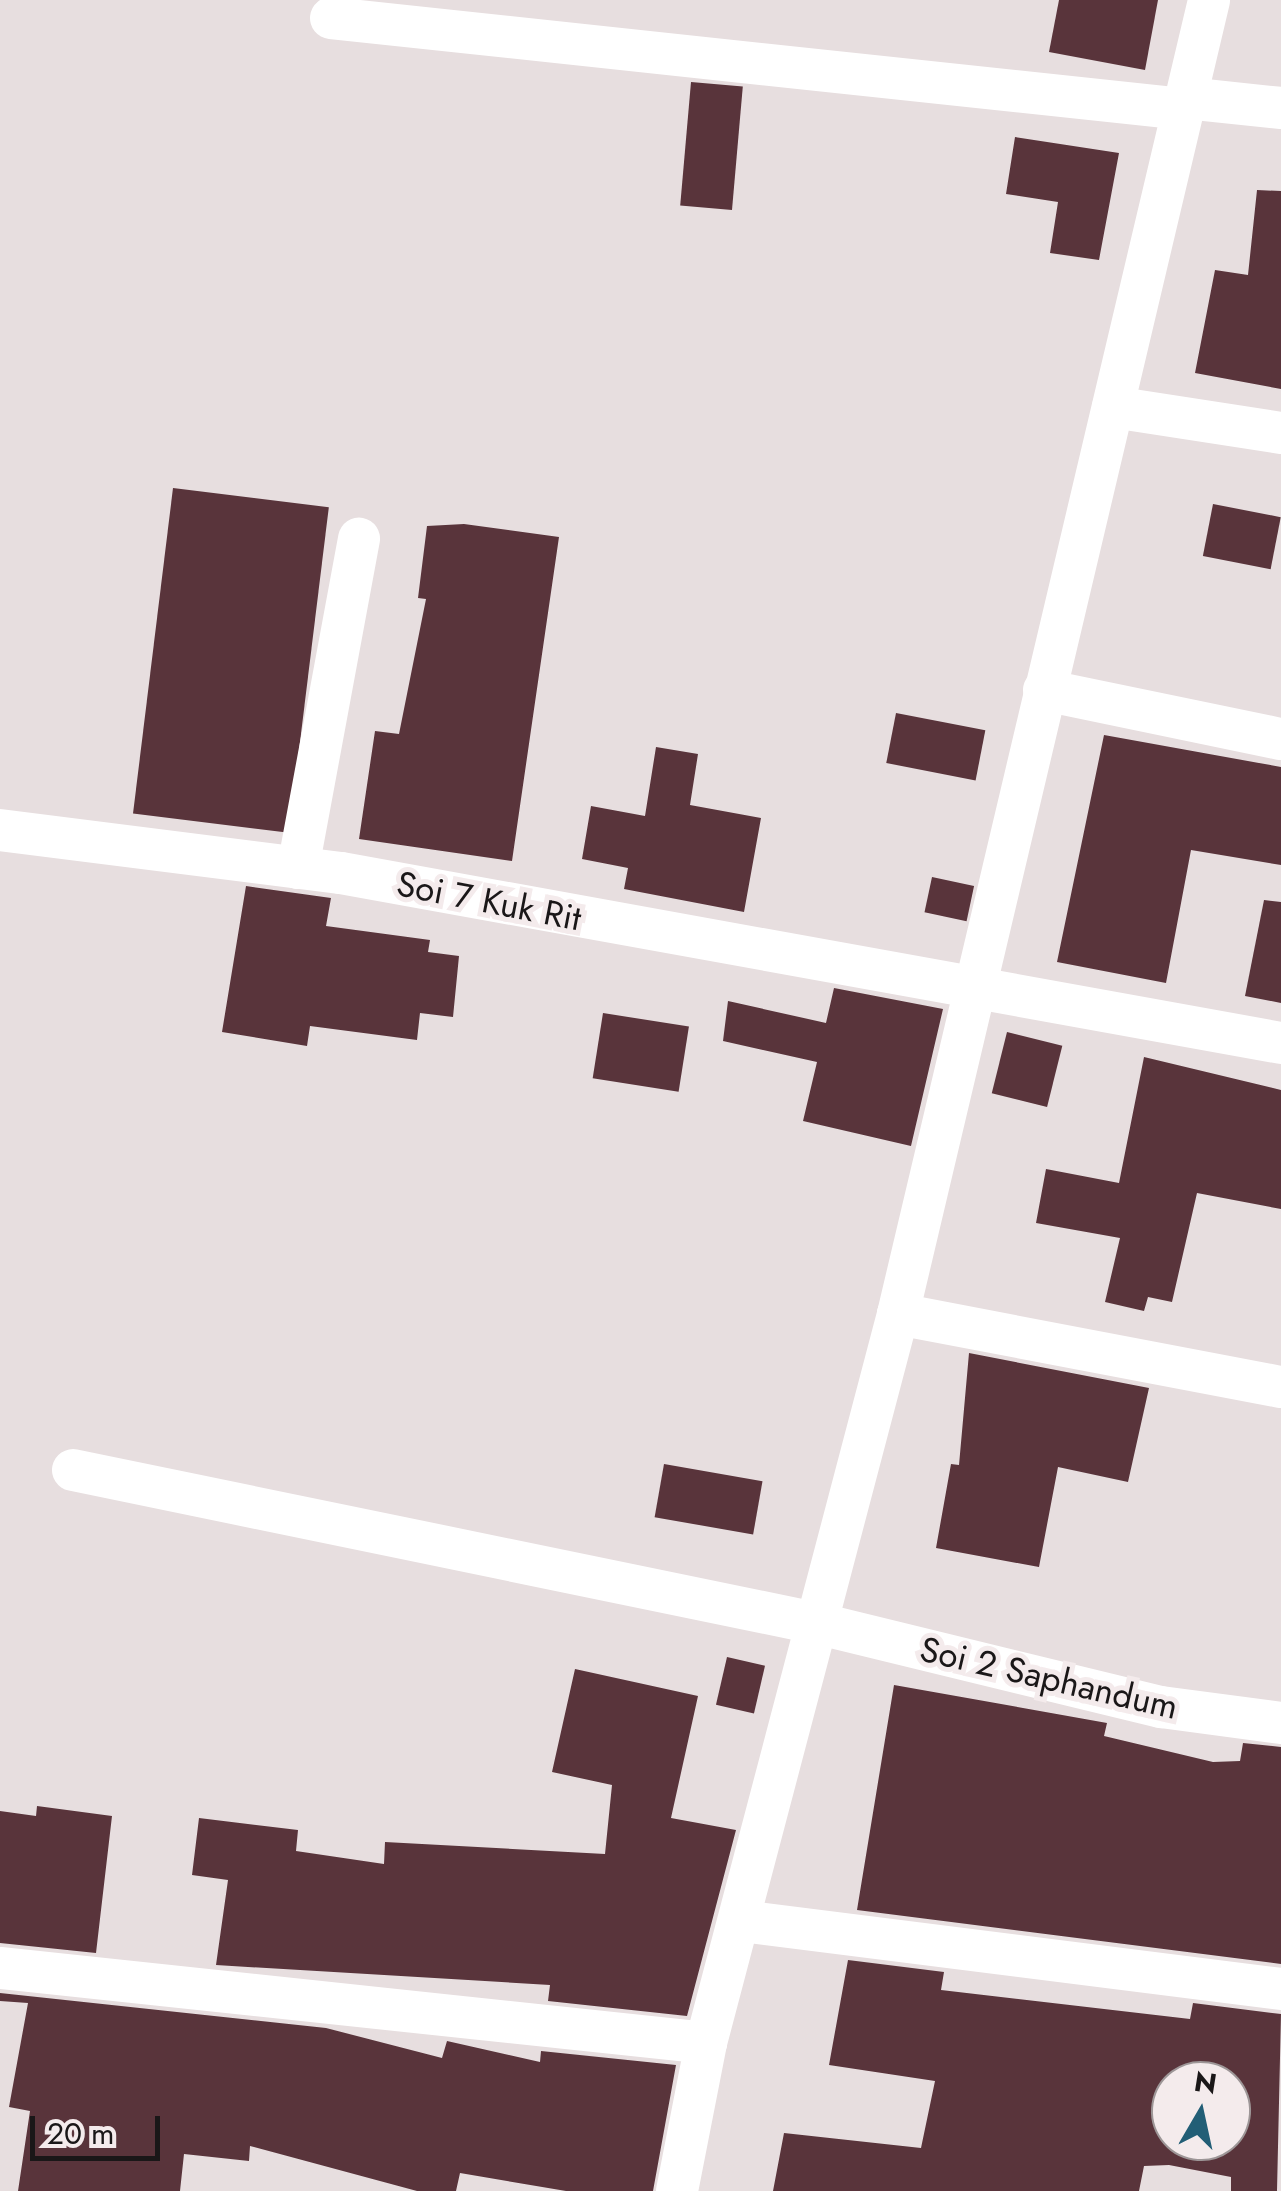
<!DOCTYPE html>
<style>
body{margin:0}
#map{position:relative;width:1281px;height:2191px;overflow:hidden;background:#e7dedf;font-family:Jost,sans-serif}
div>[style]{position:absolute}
.building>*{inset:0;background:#59343b;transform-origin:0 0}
.minor>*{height:42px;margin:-21px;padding:0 21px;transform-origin:21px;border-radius:21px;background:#fff}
span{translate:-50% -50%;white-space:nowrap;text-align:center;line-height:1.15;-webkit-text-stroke:10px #f4ebec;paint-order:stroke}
.street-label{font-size:35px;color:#1a1718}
.north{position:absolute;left:1151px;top:2061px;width:100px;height:100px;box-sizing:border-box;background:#f4ebec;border:2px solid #9d9697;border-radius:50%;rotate:9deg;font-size:28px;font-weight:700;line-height:40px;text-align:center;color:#1a1718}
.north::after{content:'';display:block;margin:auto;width:35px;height:45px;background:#225e76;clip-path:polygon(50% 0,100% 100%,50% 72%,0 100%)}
.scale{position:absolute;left:30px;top:2116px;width:130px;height:45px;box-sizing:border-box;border:5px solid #1a1718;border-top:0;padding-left:12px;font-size:30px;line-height:35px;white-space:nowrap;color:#1a1718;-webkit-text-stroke:8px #f4ebec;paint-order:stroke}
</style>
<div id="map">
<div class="building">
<i style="clip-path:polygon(1059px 0,1158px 0,1145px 70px,1049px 52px)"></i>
<i style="left:691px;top:82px;width:52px;height:124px;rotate:5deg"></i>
<i style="clip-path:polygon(1015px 137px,1119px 153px,1099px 260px,1050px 253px,1058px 202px,1006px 194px)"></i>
<i style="clip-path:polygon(1257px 190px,1281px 191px,1281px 389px,1195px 373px,1215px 270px,1248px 275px)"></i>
<i style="left:173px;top:488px;width:157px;height:328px;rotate:7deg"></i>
<i style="left:1213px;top:504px;width:69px;height:53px;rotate:11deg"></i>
<i style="clip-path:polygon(464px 524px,559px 537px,512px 861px,359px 839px,375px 731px,399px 734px,426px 599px,418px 598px,427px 526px)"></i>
<i style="left:896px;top:713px;width:91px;height:51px;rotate:11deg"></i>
<i style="clip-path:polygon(1104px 735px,1281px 767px,1281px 865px,1191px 850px,1166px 983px,1057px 962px)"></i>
<i style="clip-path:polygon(656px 747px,698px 754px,690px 805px,761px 818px,744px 912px,624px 889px,628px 868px,582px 859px,591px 806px,645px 816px)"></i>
<i style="left:932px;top:877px;width:43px;height:36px;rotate:12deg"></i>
<i style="clip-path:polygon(246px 886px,331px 898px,326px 926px,430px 940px,428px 952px,459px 956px,453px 1017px,420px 1013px,417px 1040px,310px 1026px,307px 1046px,222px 1032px)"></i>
<i style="clip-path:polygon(1264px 900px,1281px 902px,1281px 1003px,1245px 996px)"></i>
<i style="clip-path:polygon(834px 988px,943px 1009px,911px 1146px,803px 1121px,817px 1062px,723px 1041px,728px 1001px,826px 1023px)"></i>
<i style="left:603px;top:1013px;width:87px;height:66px;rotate:9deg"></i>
<i style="left:1007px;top:1032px;width:57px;height:63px;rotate:14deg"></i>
<i style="clip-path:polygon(1144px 1057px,1281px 1090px,1281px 1209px,1197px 1193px,1172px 1302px,1148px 1297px,1144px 1311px,1105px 1302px,1120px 1238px,1036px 1223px,1046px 1169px,1119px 1183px)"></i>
<i style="clip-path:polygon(969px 1353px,1149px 1388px,1128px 1482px,1058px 1467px,1039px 1567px,936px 1548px,951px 1464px,959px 1465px)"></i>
<i style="left:664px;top:1464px;width:100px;height:54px;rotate:10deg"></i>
<i style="left:727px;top:1657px;width:39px;height:49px;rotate:13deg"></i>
<i style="clip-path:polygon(575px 1669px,698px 1696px,671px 1818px,736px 1830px,687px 2016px,548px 2001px,550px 1985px,216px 1965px,228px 1880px,192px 1875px,199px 1818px,298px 1830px,296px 1851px,384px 1864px,385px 1842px,605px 1854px,612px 1785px,552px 1772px)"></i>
<i style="clip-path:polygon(894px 1685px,1107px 1723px,1104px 1736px,1213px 1762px,1240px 1761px,1243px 1743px,1281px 1747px,1281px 1964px,857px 1910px)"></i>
<i style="clip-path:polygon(37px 1806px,112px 1816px,96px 1953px,0 1943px,0 1811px,36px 1816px)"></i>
<i style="clip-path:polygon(evenodd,848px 1960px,944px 1972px,941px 1990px,1190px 2019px,1193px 2003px,1281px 2014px,1277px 2191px,1231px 2191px,1231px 2177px,1169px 2165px,1144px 2166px,1139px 2191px,773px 2191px,784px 2133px,921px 2148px,935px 2081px,829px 2065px,848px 1960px,1171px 2081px,1231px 2081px,1231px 2141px,1171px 2141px,1171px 2081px)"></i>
<i style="clip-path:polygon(0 1993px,326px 2028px,442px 2058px,447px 2041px,540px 2062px,541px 2051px,676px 2065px,653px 2191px,566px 2191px,460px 2173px,456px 2191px,417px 2191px,250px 2146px,249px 2161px,184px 2154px,180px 2191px,18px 2191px,30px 2111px,9px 2107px,28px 2003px,0 2001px)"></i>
</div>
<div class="minor">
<i style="left:331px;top:18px;width:856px;rotate:6.1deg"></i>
<i style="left:1186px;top:98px;width:96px;rotate:6deg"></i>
<i style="left:1113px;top:407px;width:170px;rotate:8.8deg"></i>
<i style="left:1044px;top:690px;width:242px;rotate:11.7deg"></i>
<i style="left:0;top:830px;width:344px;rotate:7.2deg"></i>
<i style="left:341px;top:873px;width:955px;rotate:10.25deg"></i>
<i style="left:298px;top:868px;width:335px;rotate:-79.5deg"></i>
<i style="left:898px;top:1314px;width:390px;rotate:10.8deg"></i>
<i style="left:73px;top:1470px;width:763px;rotate:11.65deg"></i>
<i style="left:820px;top:1624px;width:351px;rotate:13.7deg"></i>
<i style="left:1161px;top:1707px;width:121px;rotate:7.6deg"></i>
<i style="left:741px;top:1921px;width:544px;rotate:7.18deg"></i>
<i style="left:0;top:1968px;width:710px;rotate:6.06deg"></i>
<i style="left:677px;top:2191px;width:151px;rotate:-78.9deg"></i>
<i style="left:706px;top:2043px;width:754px;rotate:-75.24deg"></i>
<i style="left:898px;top:1314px;width:1350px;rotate:-76.68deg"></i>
</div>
<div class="street-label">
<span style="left:489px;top:901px;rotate:11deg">Soi 7 Kuk Rit</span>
<span style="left:1049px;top:1678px;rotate:13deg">Soi 2 Saphandum</span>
</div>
<div class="north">N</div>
<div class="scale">20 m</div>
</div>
